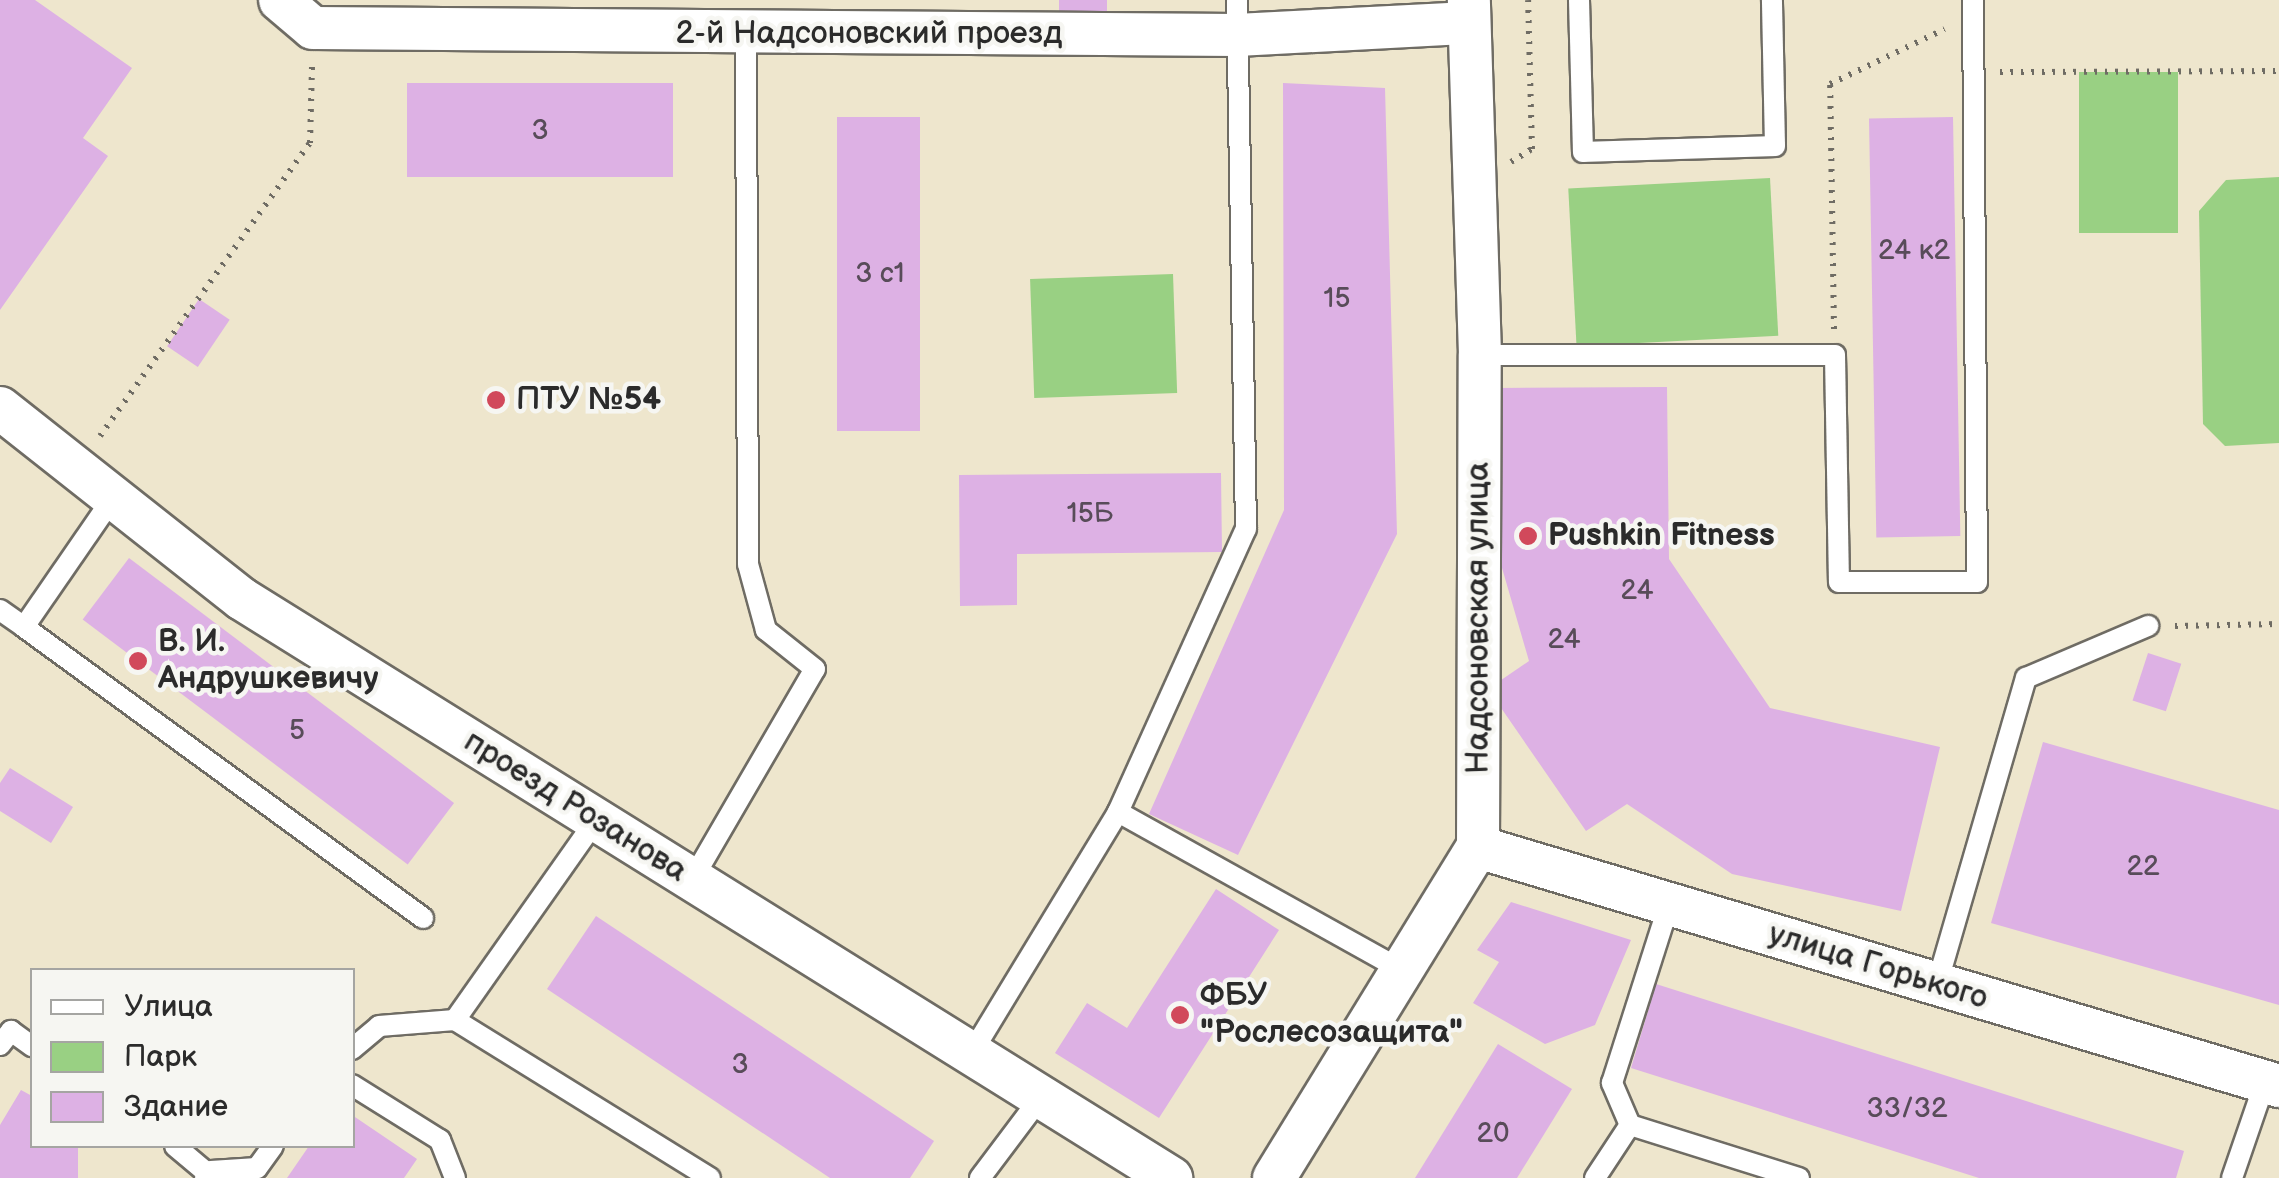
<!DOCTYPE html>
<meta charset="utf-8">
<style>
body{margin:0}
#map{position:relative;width:2279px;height:1178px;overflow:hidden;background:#eee6cd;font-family:"Balsamiq Sans",sans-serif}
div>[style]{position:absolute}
.green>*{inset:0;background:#99d083;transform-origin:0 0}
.building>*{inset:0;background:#ddb1e4;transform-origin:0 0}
.path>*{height:6px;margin-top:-3px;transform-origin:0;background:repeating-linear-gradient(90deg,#6f6c64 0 2.5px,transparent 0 10.5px)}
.roads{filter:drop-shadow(2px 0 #6f6c64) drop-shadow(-2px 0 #6f6c64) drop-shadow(0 2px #6f6c64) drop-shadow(0 -2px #6f6c64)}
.service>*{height:20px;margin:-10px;padding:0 10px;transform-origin:10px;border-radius:10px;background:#fff}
.minor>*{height:42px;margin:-21px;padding:0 21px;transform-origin:21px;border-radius:21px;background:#fff}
.dots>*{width:28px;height:28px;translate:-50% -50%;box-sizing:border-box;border:5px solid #f6f6f2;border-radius:50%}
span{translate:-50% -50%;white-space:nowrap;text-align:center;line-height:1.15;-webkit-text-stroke:9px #f6f6f2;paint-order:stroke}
.number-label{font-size:28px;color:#584c59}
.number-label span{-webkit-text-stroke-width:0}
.street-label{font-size:32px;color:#2b2b2b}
.poi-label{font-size:32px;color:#2b2b2b;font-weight:700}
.left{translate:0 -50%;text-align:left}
.legend{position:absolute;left:30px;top:968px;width:325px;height:180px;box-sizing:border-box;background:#f6f6f2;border:2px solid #a5a5a2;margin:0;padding:12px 18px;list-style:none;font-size:30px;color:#2b2b2b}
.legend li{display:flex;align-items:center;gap:20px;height:50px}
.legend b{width:50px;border:2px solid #a5a5a2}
</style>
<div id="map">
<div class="green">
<i style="left:2079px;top:72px;width:99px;height:161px"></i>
<i style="clip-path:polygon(2279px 177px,2279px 443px,2225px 446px,2203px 424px,2199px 211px,2226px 180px)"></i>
<i style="left:1770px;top:178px;width:158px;height:202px;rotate:87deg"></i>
<i style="left:1173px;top:274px;width:119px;height:143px;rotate:88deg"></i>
</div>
<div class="building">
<i style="clip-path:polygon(0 0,35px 0,132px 68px,83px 138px,108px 156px,0 310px)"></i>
<i style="left:1059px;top:0;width:48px;height:19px"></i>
<i style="left:673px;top:83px;width:94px;height:266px;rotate:90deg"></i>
<i style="clip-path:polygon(1283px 83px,1385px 88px,1397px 534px,1238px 855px,1149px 814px,1284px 510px)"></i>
<i style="left:837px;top:117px;width:83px;height:314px"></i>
<i style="left:1953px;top:117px;width:419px;height:84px;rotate:89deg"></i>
<i style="left:199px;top:299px;width:37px;height:57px;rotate:34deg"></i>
<i style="clip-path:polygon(1667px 387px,1669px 559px,1770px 708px,1940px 747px,1901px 911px,1732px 874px,1627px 804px,1586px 831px,1488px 689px,1529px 661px,1500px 561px,1498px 388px)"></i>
<i style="clip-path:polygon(1221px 473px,1222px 552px,1017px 554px,1017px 605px,960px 606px,959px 475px)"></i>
<i style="left:129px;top:558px;width:407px;height:77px;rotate:37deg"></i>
<i style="left:2148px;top:653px;width:35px;height:50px;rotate:18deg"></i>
<i style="clip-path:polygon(2043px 742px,2279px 810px,2279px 1005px,1991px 923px)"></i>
<i style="clip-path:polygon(10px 768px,73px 807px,51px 843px,0 811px,0 783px)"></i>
<i style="clip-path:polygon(1216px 889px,1279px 930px,1159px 1118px,1055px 1053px,1087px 1003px,1127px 1028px)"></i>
<i style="clip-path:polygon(1511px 902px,1631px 940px,1595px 1025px,1545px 1044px,1473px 1003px,1499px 962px,1477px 950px)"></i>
<i style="clip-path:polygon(596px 916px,934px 1141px,910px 1178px,830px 1178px,547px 989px)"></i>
<i style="clip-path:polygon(1656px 984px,2184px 1151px,2176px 1178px,1979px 1178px,1631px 1068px)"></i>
<i style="clip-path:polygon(1498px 1044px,1572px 1089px,1517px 1178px,1415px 1178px)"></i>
<i style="clip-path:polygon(21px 1090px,32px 1096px,32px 1146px,78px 1146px,78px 1178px,0 1178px,0 1125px)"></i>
<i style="clip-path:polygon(352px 1115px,417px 1159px,404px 1178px,287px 1178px,309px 1146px,352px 1146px)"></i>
</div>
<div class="path">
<i style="left:2000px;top:72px;width:279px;rotate:-0.2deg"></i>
<i style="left:1511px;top:162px;width:25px;rotate:-32deg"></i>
<i style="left:1532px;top:149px;width:149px;rotate:-91.5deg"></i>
<i style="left:1834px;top:329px;width:245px;rotate:-90.9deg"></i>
<i style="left:1830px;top:84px;width:127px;rotate:-25.6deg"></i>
<i style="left:100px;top:436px;width:360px;rotate:-54.4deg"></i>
<i style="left:310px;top:143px;width:77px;rotate:-88.5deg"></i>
<i style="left:2175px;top:626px;width:104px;rotate:-1.1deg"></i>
</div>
<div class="roads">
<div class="service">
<i style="left:1579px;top:0;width:152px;rotate:88.5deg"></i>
<i style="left:1583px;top:152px;width:192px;rotate:-1.8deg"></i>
<i style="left:1775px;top:146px;width:146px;rotate:-91.2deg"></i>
<i style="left:1480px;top:355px;width:355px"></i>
<i style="left:1835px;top:355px;width:227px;rotate:89deg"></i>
<i style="left:1839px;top:582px;width:138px"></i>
<i style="left:1977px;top:582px;width:582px;rotate:-90.39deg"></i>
<i style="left:115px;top:495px;width:160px;rotate:124.6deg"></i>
<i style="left:24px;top:627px;width:494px;rotate:36.1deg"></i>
<i style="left:0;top:610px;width:29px;rotate:35deg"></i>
<i style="left:1118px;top:812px;width:325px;rotate:29.1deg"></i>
<i style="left:596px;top:820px;width:245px;rotate:125.2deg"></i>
<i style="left:455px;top:1020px;width:300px;rotate:31.8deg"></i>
<i style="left:692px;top:880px;width:244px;rotate:-59.8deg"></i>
<i style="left:815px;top:669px;width:63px;rotate:-141.5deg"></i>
<i style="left:766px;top:630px;width:68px;rotate:-105.3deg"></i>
<i style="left:748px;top:564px;width:529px;rotate:-90.22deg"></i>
<i style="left:1937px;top:984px;width:319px;rotate:-73.8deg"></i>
<i style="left:2026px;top:678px;width:133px;rotate:-23.1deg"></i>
<i style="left:0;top:1045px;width:18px;rotate:-52deg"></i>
<i style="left:11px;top:1031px;width:26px;rotate:36deg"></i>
<i style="left:352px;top:1049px;width:35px;rotate:-40deg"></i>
<i style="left:379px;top:1026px;width:76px;rotate:-4.5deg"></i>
<i style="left:971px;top:1054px;width:283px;rotate:-58.7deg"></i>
<i style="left:1118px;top:812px;width:311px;rotate:-65.7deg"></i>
<i style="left:1246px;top:529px;width:529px;rotate:-90.97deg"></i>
<i style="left:352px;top:1085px;width:104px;rotate:32deg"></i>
<i style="left:440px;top:1140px;width:41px;rotate:68.5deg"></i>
<i style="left:1630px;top:1125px;width:177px;rotate:17.4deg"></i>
<i style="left:175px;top:1146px;width:50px;rotate:40.1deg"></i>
<i style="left:205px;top:1178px;width:9px;rotate:-49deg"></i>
<i style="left:211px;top:1171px;width:46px;rotate:-3.7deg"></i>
<i style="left:257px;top:1168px;width:27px;rotate:-54deg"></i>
<i style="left:980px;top:1178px;width:101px;rotate:-53deg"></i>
<i style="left:1595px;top:1178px;width:64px;rotate:-56.6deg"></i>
<i style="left:1630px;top:1125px;width:46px;rotate:-113.2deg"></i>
<i style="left:1612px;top:1083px;width:188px;rotate:-72.3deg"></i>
<i style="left:2232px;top:1178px;width:102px;rotate:-71deg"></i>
</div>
<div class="minor">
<i style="left:280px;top:0;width:43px;rotate:40.3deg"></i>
<i style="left:313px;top:28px;width:924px;rotate:0.43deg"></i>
<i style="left:1237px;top:35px;width:232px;rotate:-3deg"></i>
<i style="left:0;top:408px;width:308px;rotate:38.3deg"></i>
<i style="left:242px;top:599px;width:1095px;rotate:31.93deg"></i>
<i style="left:1478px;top:847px;width:836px;rotate:16.61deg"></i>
<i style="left:1274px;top:1178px;width:389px;rotate:-58.4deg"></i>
<i style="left:1478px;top:847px;width:492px;rotate:-89.8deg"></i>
<i style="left:1480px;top:355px;width:355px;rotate:-91.8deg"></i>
</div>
</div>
<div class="dots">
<i style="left:496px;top:400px;background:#d1495b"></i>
<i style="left:1528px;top:536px;background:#d1495b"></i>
<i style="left:138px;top:661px;background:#d1495b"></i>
<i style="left:1180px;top:1015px;background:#d1495b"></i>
</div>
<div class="number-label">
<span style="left:540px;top:131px">3</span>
<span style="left:1914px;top:251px">24 к2</span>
<span style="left:880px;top:274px">3 с1</span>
<span style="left:1337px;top:299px">15</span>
<span style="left:1090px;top:514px">15Б</span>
<span style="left:1637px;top:591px">24</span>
<span style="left:1564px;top:640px">24</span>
<span style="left:297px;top:731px">5</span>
<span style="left:2143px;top:867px">22</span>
<span style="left:740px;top:1065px">3</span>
<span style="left:1907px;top:1109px">33/32</span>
<span style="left:1493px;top:1134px">20</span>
</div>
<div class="street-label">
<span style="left:869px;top:34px">2-й Надсоновский проезд</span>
<span style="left:1479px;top:618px;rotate:-90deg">Надсоновская улица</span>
<span style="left:575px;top:807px;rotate:32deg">проезд Розанова</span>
<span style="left:1878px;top:967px;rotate:17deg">улица Горького</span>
</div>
<div class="poi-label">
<span class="left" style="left:516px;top:400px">ПТУ №54</span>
<span class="left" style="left:1548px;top:536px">Pushkin Fitness</span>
<span class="left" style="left:158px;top:661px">В. И.<br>Андрушкевичу</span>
<span class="left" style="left:1200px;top:1015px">ФБУ<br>"Рослесозащита"</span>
</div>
<ul class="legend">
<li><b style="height:12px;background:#fff"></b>Улица</li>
<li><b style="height:28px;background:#99d083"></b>Парк</li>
<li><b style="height:28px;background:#ddb1e4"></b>Здание</li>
</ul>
</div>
